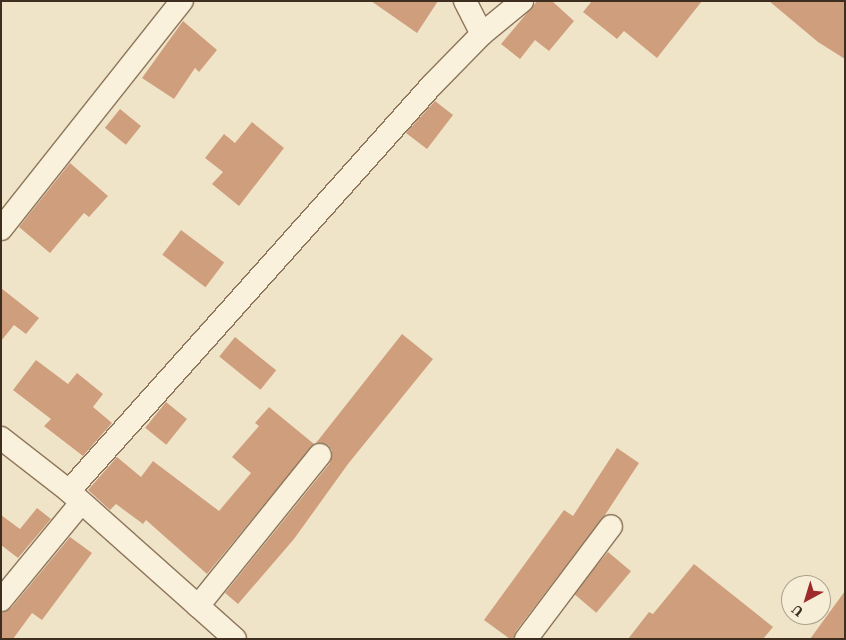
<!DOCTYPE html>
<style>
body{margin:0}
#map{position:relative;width:846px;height:640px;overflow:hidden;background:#f0e4c8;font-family:"Source Serif 4",serif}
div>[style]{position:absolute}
.building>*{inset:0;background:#cf9f7d;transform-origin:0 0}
.roads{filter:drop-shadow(1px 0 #8d765c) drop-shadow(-1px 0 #8d765c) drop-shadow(0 1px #8d765c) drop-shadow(0 -1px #8d765c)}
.minor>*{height:22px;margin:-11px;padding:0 11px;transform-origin:11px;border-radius:11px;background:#faf1dc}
span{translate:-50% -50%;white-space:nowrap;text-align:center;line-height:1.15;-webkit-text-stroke:4.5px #f7eed8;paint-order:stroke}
.frame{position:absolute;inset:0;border:2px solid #3d2e20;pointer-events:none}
.north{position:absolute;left:781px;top:575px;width:50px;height:50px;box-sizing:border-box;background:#f7eed8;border:1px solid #ada18e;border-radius:50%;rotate:219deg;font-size:14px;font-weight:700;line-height:20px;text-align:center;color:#3d2e20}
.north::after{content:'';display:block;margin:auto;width:18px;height:22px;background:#9e2a2b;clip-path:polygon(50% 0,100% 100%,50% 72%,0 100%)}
</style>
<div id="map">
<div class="building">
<i style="clip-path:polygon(371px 1px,438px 1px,417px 33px)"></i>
<i style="clip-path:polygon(537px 1px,552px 1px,574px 21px,549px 51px,535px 40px,520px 59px,501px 44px)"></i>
<i style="clip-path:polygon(592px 1px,702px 1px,657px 58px,624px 31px,617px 39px,583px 12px)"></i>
<i style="clip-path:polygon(769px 1px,845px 1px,845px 59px,818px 42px)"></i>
<i style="clip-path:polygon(183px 21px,217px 50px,199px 72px,195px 68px,174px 99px,142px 78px)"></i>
<i style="clip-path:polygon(435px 101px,453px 115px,427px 149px,406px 133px)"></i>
<i style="left:120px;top:109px;width:27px;height:24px;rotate:39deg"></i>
<i style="clip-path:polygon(252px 122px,284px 148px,239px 206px,212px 184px,223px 172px,205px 158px,224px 134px,235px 143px)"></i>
<i style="clip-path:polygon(70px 163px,108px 196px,89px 217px,84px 213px,50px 253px,19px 227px)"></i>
<i style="left:181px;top:230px;width:54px;height:31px;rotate:37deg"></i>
<i style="clip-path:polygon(1px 288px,39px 318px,26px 334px,14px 325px,1px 341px)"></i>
<i style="clip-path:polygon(402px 334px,433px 359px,348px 464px,294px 539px,238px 604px,225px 593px,330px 463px,332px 450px,328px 445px,316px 443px)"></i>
<i style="left:235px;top:337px;width:53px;height:25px;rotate:39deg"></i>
<i style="clip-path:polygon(36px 360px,68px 384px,77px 373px,103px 394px,93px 407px,112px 423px,83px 456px,44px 426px,51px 419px,13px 390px)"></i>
<i style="left:166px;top:402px;width:27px;height:33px;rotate:39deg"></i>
<i style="clip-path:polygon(269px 407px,314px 444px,207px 574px,146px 520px,143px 524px,116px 504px,110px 510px,88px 490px,117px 457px,141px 477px,153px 461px,219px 511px,251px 473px,232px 457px,259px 426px,255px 423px)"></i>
<i style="clip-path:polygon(617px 448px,639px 463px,605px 515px,516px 631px,513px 639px,510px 639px,484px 620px,564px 510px,573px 516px)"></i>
<i style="clip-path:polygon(37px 508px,51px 519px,18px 558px,1px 545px,1px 515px,20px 529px)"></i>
<i style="clip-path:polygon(70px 537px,92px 553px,42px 620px,32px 613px,13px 639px,1px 639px,1px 613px,11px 608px)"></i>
<i style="left:608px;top:552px;width:30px;height:54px;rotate:40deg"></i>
<i style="clip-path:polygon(694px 564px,773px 627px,763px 639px,628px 639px,649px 612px,653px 614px)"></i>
<i style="clip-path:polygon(845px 591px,845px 639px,810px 639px)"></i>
</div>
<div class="roads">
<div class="minor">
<i style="left:465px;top:1px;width:37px;rotate:63deg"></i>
<i style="left:1px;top:229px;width:291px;rotate:-51.6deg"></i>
<i style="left:1px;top:438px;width:86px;rotate:37.9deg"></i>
<i style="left:69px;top:491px;width:222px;rotate:41.7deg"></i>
<i style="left:69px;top:491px;width:545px;rotate:-48.2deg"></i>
<i style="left:432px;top:85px;width:71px;rotate:-45.6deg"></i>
<i style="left:482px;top:34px;width:52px;rotate:-39.5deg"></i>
<i style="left:1px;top:600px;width:126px;rotate:-50.5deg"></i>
<i style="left:198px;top:606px;width:194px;rotate:-51.1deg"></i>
<i style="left:526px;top:639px;width:141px;rotate:-53deg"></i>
</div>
</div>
<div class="frame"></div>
<div class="north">U</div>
</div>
